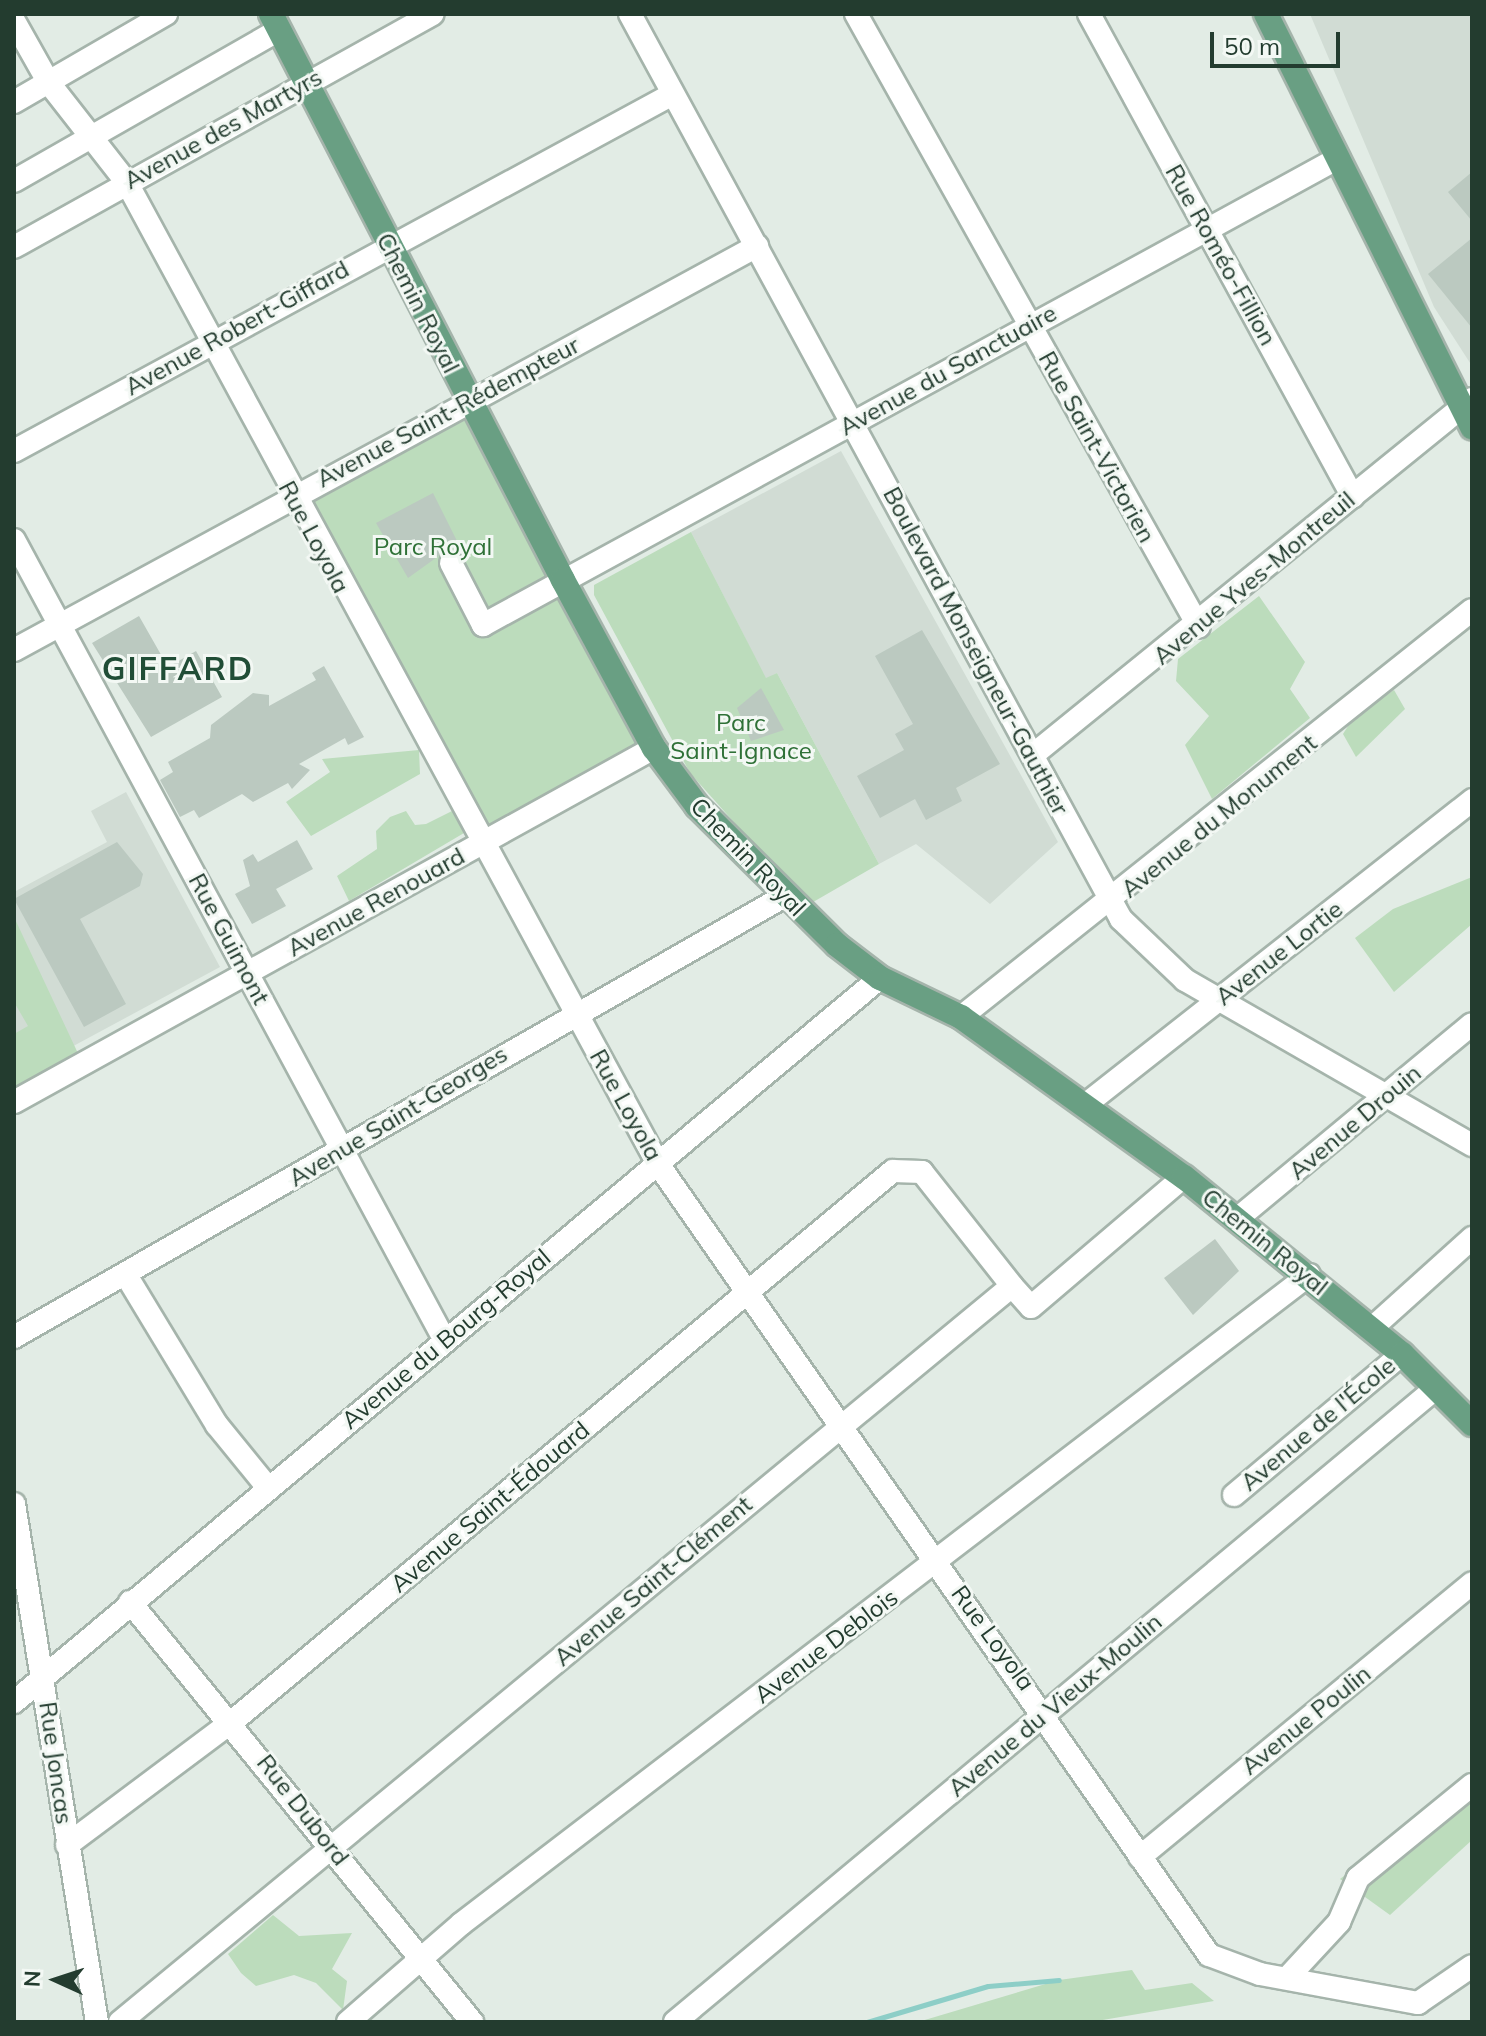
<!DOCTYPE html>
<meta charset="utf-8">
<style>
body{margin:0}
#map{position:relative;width:1486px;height:2036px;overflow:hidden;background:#e2ece5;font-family:Mulish,sans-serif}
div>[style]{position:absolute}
.built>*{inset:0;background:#d1dcd4}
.green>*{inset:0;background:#bcdcbc;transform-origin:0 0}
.stream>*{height:5px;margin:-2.5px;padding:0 2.5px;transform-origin:2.5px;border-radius:2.5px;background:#8dcec7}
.building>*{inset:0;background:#bbc9c0}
.roads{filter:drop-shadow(2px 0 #a5b4ab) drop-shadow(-2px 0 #a5b4ab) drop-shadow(0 2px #a5b4ab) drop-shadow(0 -2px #a5b4ab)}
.minor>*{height:22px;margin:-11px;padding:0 11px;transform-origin:11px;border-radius:11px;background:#fff}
.major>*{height:24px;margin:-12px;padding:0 12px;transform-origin:12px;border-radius:12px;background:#699f83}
span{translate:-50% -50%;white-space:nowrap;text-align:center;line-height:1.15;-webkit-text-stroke:6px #f3f8f4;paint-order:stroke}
.street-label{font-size:24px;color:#233c2f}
.park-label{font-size:24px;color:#2f7137}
.district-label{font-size:32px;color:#204d36;font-weight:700;letter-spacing:2px}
.frame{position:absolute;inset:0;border:16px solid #233c2f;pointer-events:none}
.north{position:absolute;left:16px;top:1940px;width:80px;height:80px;-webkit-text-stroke:6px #f3f8f4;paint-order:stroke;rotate:273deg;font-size:22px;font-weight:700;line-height:32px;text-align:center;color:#233c2f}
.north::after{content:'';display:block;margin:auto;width:28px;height:36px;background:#233c2f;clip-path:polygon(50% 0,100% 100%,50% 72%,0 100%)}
.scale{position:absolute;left:1210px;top:32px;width:130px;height:36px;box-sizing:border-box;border:4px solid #233c2f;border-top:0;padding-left:10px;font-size:24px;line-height:28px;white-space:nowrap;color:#233c2f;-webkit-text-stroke:6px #f3f8f4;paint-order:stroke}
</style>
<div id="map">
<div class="built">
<i style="clip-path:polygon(1310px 14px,1472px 14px,1472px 366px,1434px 307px)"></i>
<i style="clip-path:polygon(841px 451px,1058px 842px,990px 904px,916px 844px,879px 864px,777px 673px,766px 679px,691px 532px)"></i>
<i style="clip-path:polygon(126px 792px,220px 967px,14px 1078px,14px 892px,107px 842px,91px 811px)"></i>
</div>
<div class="green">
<i style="left:468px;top:400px;width:395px;height:201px;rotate:62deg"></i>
<i style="clip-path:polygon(691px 532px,766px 678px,777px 673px,879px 864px,808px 905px,690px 773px,594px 595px,594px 585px)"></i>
<i style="clip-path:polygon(1259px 596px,1305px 662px,1290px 689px,1310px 718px,1212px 799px,1185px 745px,1209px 716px,1176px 681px,1178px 659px)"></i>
<i style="clip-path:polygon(1394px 690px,1405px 709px,1356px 757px,1343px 734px,1355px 715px)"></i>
<i style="clip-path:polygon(419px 750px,420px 774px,311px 836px,286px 802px,330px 772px,322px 759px)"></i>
<i style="clip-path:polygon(454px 810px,464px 833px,349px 901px,337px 876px,377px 849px,376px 831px,390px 817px,406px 811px,415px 825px,426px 824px)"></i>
<i style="clip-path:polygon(1472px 877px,1472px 924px,1394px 992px,1355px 938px,1393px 909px)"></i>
<i style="clip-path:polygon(14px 917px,83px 1064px,14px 1097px,14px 1034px,28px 1026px,14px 1002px)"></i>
<i style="clip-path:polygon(1469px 1780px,1472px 1840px,1390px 1915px,1340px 1879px)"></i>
<i style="clip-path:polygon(273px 1915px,299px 1936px,352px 1933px,332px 1969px,347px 1981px,343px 2010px,316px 1983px,294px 1975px,256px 1986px,241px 1973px,228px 1954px)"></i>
<i style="clip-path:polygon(1132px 1970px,1145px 1990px,1192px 1983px,1214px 2001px,1091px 2022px,918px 2022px,1059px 1980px)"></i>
</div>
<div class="stream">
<i style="left:867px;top:2022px;width:126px;rotate:-16.6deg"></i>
<i style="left:988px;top:1986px;width:71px;rotate:-4.8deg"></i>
</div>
<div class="building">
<i style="clip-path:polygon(1472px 172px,1472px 221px,1448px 192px)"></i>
<i style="clip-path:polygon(1472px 238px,1472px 328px,1428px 274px)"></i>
<i style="clip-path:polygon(433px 493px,459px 545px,449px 550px,452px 557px,444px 562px,440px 555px,408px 578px,376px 523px)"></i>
<i style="clip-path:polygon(139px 616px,168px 667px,196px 651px,222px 697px,151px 737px,92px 643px)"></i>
<i style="clip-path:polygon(922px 630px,1000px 764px,956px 788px,962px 801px,926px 820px,915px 799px,880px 818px,857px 776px,904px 750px,895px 734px,913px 724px,875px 656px)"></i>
<i style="clip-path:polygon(324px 666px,364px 737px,348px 745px,345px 738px,299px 764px,310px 770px,292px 789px,288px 783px,253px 802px,242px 794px,199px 818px,194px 810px,180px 817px,160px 780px,173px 772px,168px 762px,210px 738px,211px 725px,253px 693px,269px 695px,269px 706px,316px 680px,312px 673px)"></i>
<i style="clip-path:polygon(761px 688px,784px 730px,751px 741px,737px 708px)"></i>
<i style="clip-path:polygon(297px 840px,313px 869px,276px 889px,286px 906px,252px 924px,235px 894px,250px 886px,243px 860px,253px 854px,258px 862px)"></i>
<i style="clip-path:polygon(117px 842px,143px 874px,140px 886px,80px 919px,126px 1004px,84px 1027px,14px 899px)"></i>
<i style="clip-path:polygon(1215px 1239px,1239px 1271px,1193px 1315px,1164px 1278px)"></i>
</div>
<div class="roads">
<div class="minor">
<i style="left:630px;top:14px;width:1030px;rotate:61.52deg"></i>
<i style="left:1121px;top:919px;width:88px;rotate:43.6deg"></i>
<i style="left:1185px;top:980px;width:331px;rotate:29.9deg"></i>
<i style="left:856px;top:14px;width:702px;rotate:60.77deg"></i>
<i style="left:1089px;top:14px;width:550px;rotate:61.34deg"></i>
<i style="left:14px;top:21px;width:71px;rotate:60.6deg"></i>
<i style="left:49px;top:83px;width:127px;rotate:52deg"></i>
<i style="left:127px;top:183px;width:1115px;rotate:61.57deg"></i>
<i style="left:658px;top:1164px;width:964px;rotate:55.14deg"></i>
<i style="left:1209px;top:1955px;width:54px;rotate:20.4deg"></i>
<i style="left:1260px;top:1974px;width:161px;rotate:10.4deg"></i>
<i style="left:1418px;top:2003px;width:65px;rotate:-34.4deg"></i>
<i style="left:14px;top:102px;width:176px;rotate:-30.1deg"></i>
<i style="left:14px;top:181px;width:305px;rotate:-29.7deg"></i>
<i style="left:14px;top:247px;width:479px;rotate:-29.1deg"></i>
<i style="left:14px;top:451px;width:749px;rotate:-28.45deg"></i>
<i style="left:14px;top:540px;width:905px;rotate:61.71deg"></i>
<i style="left:451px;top:563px;width:70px;rotate:62.7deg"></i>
<i style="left:483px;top:625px;width:968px;rotate:-28.63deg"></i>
<i style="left:14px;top:650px;width:846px;rotate:-28.53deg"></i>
<i style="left:1034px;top:754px;width:564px;rotate:-39.02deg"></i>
<i style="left:961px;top:1017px;width:653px;rotate:-38.54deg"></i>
<i style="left:14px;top:1102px;width:731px;rotate:-28.95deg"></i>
<i style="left:1085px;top:1105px;width:493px;rotate:-38.2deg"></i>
<i style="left:1237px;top:1219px;width:305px;rotate:-39.7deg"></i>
<i style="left:126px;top:1275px;width:175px;rotate:58.8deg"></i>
<i style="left:217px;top:1425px;width:82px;rotate:50.9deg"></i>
<i style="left:1371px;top:1329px;width:136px;rotate:-42deg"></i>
<i style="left:14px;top:1337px;width:886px;rotate:-29.78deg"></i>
<i style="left:1234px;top:1495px;width:219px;rotate:-40deg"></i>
<i style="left:14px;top:1504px;width:525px;rotate:80.9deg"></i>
<i style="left:130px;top:1602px;width:542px;rotate:50.84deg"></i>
<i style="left:14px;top:1702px;width:1129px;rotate:-39.9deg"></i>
<i style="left:67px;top:1845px;width:207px;rotate:-36.8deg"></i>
<i style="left:233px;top:1721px;width:859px;rotate:-39.81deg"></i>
<i style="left:893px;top:1171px;width:29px;rotate:2deg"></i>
<i style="left:922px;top:1172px;width:145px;rotate:51.7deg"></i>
<i style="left:1140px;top:1857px;width:430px;rotate:-39.5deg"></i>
<i style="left:1289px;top:1976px;width:74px;rotate:-47.2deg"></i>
<i style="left:1339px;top:1922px;width:48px;rotate:-66.6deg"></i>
<i style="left:1358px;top:1878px;width:147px;rotate:-39.2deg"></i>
<i style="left:120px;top:2022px;width:1156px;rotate:-39.53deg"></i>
<i style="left:1012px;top:1286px;width:28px;rotate:48deg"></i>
<i style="left:1031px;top:1307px;width:201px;rotate:-40.4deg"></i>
<i style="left:348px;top:2022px;width:150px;rotate:-40.9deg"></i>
<i style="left:461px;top:1924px;width:1068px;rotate:-37.43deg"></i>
<i style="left:675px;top:2022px;width:989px;rotate:-39.79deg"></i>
</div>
<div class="major">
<i style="left:271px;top:14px;width:637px;rotate:62.71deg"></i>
<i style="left:563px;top:580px;width:191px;rotate:61.6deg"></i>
<i style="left:654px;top:748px;width:72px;rotate:53.4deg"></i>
<i style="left:697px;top:806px;width:197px;rotate:44.8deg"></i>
<i style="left:837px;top:945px;width:54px;rotate:37.5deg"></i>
<i style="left:880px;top:978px;width:90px;rotate:25.7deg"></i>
<i style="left:961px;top:1017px;width:274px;rotate:35.7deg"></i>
<i style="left:1184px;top:1177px;width:281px;rotate:39.1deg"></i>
<i style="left:1402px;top:1354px;width:99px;rotate:45deg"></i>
<i style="left:1266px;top:14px;width:462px;rotate:63.5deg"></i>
</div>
</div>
<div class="street-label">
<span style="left:223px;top:129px;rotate:-29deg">Avenue des Martyrs</span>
<span style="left:1221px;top:255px;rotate:61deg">Rue Roméo-Fillion</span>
<span style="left:418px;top:303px;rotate:63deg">Chemin Royal</span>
<span style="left:237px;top:328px;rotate:-29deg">Avenue Robert-Giffard</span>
<span style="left:948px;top:370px;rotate:-29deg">Avenue du Sanctuaire</span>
<span style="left:448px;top:412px;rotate:-28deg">Avenue Saint-Rédempteur</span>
<span style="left:1097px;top:447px;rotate:61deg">Rue Saint-Victorien</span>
<span style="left:314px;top:537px;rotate:62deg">Rue Loyola</span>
<span style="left:1254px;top:578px;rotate:-40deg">Avenue Yves-Montreuil</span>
<span style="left:976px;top:651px;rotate:62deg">Boulevard Monseigneur-Gauthier</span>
<span style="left:1219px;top:816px;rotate:-39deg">Avenue du Monument</span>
<span style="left:748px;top:857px;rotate:46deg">Chemin Royal</span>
<span style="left:376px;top:902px;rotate:-29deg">Avenue Renouard</span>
<span style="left:229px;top:939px;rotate:62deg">Rue Guimont</span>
<span style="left:1279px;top:953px;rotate:-38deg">Avenue Lortie</span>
<span style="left:626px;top:1105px;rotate:61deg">Rue Loyola</span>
<span style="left:398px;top:1116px;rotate:-31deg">Avenue Saint-Georges</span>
<span style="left:1355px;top:1122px;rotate:-40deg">Avenue Drouin</span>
<span style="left:1265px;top:1242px;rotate:39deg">Chemin Royal</span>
<span style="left:446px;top:1339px;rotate:-40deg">Avenue du Bourg-Royal</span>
<span style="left:1318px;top:1424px;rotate:-40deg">Avenue de l'École</span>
<span style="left:490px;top:1507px;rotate:-40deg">Avenue Saint-Édouard</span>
<span style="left:653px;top:1581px;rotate:-40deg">Avenue Saint-Clément</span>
<span style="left:993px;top:1638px;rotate:54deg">Rue Loyola</span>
<span style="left:826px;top:1646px;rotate:-37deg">Avenue Deblois</span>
<span style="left:1055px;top:1705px;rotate:-40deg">Avenue du Vieux-Moulin</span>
<span style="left:1306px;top:1720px;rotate:-39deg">Avenue Poulin</span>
<span style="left:56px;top:1763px;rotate:82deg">Rue Joncas</span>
<span style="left:303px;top:1810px;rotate:52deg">Rue Dubord</span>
</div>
<div class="park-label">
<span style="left:433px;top:547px">Parc Royal</span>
<span style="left:741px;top:737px">Parc<br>Saint-Ignace</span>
</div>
<div class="district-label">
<span style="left:178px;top:668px">GIFFARD</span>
</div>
<div class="frame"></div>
<div class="north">N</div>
<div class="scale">50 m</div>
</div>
